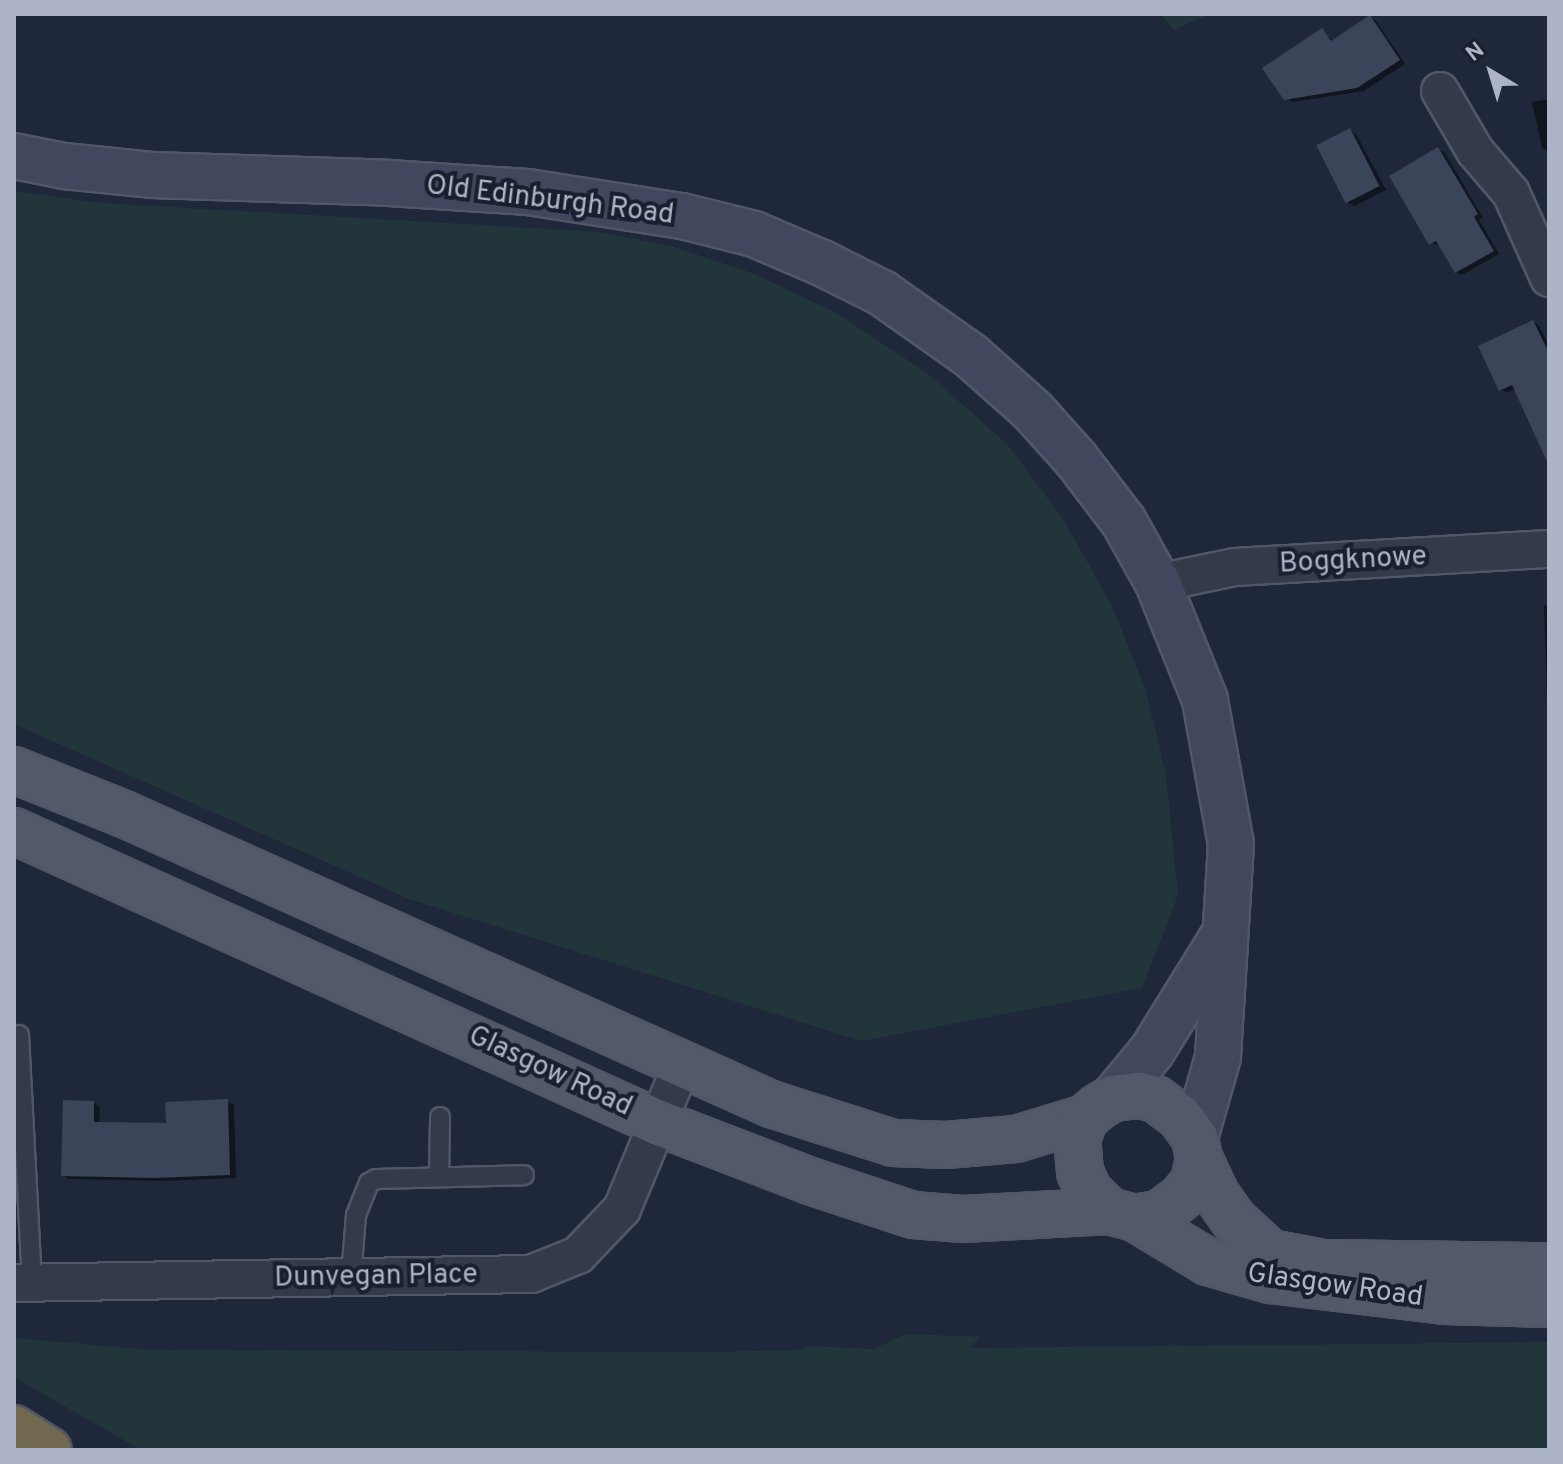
<!DOCTYPE html>
<style>
body{margin:0}
#map{position:relative;width:1563px;height:1464px;overflow:hidden;background:#1f283a;font-family:Overpass,sans-serif}
div>[style]{position:absolute}
.green>*{inset:0;background:#21353b}
.shadow>*{inset:0;background:#0007}
.building>*{inset:0;background:#3b455a;transform-origin:0 0}
.roads{filter:drop-shadow(2px 0 #515768) drop-shadow(-2px 0 #515768) drop-shadow(0 2px #515768) drop-shadow(0 -2px #515768)}
.service>*{height:18px;margin:-9px;padding:0 9px;transform-origin:9px;border-radius:9px;background:#333a4a}
.minor>*{height:36px;margin:-18px;padding:0 18px;transform-origin:18px;border-radius:18px;background:#333a4a}
.secondary>*{height:44px;margin:-22px;padding:0 22px;transform-origin:22px;border-radius:22px;background:#41485e}
.primary>*{height:44px;margin:-22px;padding:0 22px;transform-origin:22px;border-radius:22px;background:#51596b}
.motorway>*{height:44px;margin:-22px;padding:0 22px;transform-origin:22px;border-radius:22px;background:#716850}
span{translate:-50% -50%;white-space:nowrap;text-align:center;line-height:1.15;-webkit-text-stroke:8px #191f2f;paint-order:stroke}
.street-label{font-size:28px;color:#aeb4c7}
.frame{position:absolute;inset:0;border:16px solid #aeb4c7;pointer-events:none}
.north{position:absolute;left:1451px;top:32px;width:80px;height:80px;-webkit-text-stroke:6px #191f2f;paint-order:stroke;rotate:322deg;font-size:22px;font-weight:700;line-height:32px;text-align:center;color:#aeb4c7}
.north::after{content:'';display:block;margin:auto;width:28px;height:36px;background:#aeb4c7;clip-path:polygon(50% 0,100% 100%,50% 72%,0 100%)}
</style>
<div id="map">
<div class="green">
<i style="clip-path:polygon(1160px 14px,1210px 14px,1174px 30px)"></i>
<i style="clip-path:polygon(14px 191px,102px 203px,600px 232px,671px 246px,752px 273px,835px 312px,927px 373px,1007px 444px,1063px 519px,1112px 606px,1145px 688px,1166px 774px,1178px 895px,1142px 988px,861px 1041px,409px 899px,14px 724px)"></i>
<i style="clip-path:polygon(906px 1334px,980px 1337px,970px 1348px,1549px 1342px,1549px 1450px,141px 1450px,14px 1377px,14px 1338px,152px 1350px,708px 1352px,802px 1350px,806px 1346px,873px 1349px)"></i>
</div>
<div class="shadow">
<i style="clip-path:polygon(1370px 17px,1376px 21px,1405px 64px,1364px 91px,1293px 102px,1286px 98px,1322px 31px,1333px 41px)"></i>
<i style="clip-path:polygon(1549px 99px,1549px 152px,1542px 148px,1532px 102px)"></i>
<i style="clip-path:polygon(1350px 130px,1356px 134px,1386px 190px,1355px 206px,1348px 203px)"></i>
<i style="clip-path:polygon(1438px 149px,1445px 153px,1483px 218px,1479px 220px,1499px 254px,1462px 275px,1456px 272px,1440px 245px,1431px 243px)"></i>
<i style="clip-path:polygon(1533px 322px,1539px 326px,1549px 346px,1549px 432px,1516px 389px,1507px 393px,1501px 389px)"></i>
<i style="clip-path:polygon(1544px 605px,1549px 605px,1549px 701px,1547px 700px)"></i>
<i style="clip-path:polygon(228px 1102px,234px 1105px,236px 1178px,162px 1181px,69px 1179px,63px 1175px,94px 1103px,100px 1107px,99px 1124px,168px 1125px)"></i>
</div>
<div class="building">
<i style="clip-path:polygon(1370px 15px,1400px 60px,1357px 88px,1284px 100px,1262px 68px,1322px 28px,1331px 41px)"></i>
<i style="left:1350px;top:128px;width:65px;height:38px;rotate:63deg"></i>
<i style="clip-path:polygon(1438px 147px,1478px 214px,1474px 217px,1494px 251px,1455px 273px,1436px 241px,1429px 245px,1389px 176px)"></i>
<i style="clip-path:polygon(1533px 320px,1549px 353px,1549px 466px,1512px 385px,1499px 391px,1478px 346px)"></i>
<i style="clip-path:polygon(228px 1099px,230px 1175px,154px 1178px,61px 1176px,63px 1100px,94px 1101px,94px 1122px,166px 1123px,165px 1102px)"></i>
</div>
<div class="roads">
<div class="service">
<i style="left:19px;top:1035px;width:248px;rotate:87deg"></i>
<i style="left:439px;top:1177px;width:60px;rotate:-89deg"></i>
<i style="left:351px;top:1277px;width:62px;rotate:-85.4deg"></i>
<i style="left:356px;top:1215px;width:35px;rotate:-68deg"></i>
<i style="left:369px;top:1183px;width:8px;rotate:-30deg"></i>
<i style="left:376px;top:1179px;width:148px;rotate:-1.5deg"></i>
</div>
<div class="minor">
<i style="left:1440px;top:91px;width:69px;rotate:59.7deg"></i>
<i style="left:1475px;top:151px;width:55px;rotate:49.4deg"></i>
<i style="left:1511px;top:193px;width:93px;rotate:65.9deg"></i>
<i style="left:1158px;top:583px;width:79px;rotate:-11.7deg"></i>
<i style="left:1235px;top:567px;width:315px;rotate:-3.3deg"></i>
<i style="left:14px;top:1283px;width:517px;rotate:-1deg"></i>
<i style="left:531px;top:1274px;width:51px;rotate:-22deg"></i>
<i style="left:578px;top:1255px;width:64px;rotate:-46.3deg"></i>
<i style="left:622px;top:1209px;width:157px;rotate:-67.5deg"></i>
</div>
<div class="secondary">
<i style="left:14px;top:156px;width:51px;rotate:11.3deg"></i>
<i style="left:64px;top:166px;width:88px;rotate:5.8deg"></i>
<i style="left:152px;top:175px;width:237px;rotate:1.9deg"></i>
<i style="left:389px;top:183px;width:139px;rotate:3.7deg"></i>
<i style="left:528px;top:192px;width:156px;rotate:8.9deg"></i>
<i style="left:682px;top:216px;width:74px;rotate:14deg"></i>
<i style="left:754px;top:234px;width:72px;rotate:23deg"></i>
<i style="left:820px;top:262px;width:69px;rotate:26.6deg"></i>
<i style="left:882px;top:293px;width:108px;rotate:35.2deg"></i>
<i style="left:970px;top:355px;width:83px;rotate:41.6deg"></i>
<i style="left:1032px;top:410px;width:66px;rotate:48.1deg"></i>
<i style="left:1076px;top:459px;width:79px;rotate:52.7deg"></i>
<i style="left:1124px;top:522px;width:70px;rotate:60.9deg"></i>
<i style="left:1158px;top:583px;width:126px;rotate:68.1deg"></i>
<i style="left:1205px;top:700px;width:146px;rotate:79.8deg"></i>
<i style="left:1231px;top:844px;width:213px;rotate:93.5deg"></i>
<i style="left:1218px;top:1057px;width:84px;rotate:105.9deg"></i>
<i style="left:1113px;top:1098px;width:61px;rotate:-50.3deg"></i>
<i style="left:1152px;top:1051px;width:133px;rotate:-58.2deg"></i>
</div>
<div class="primary">
<i style="left:14px;top:770px;width:118px;rotate:21.8deg"></i>
<i style="left:124px;top:814px;width:709px;rotate:24.14deg"></i>
<i style="left:771px;top:1104px;width:128px;rotate:17.7deg"></i>
<i style="left:893px;top:1143px;width:53px;rotate:2.2deg"></i>
<i style="left:946px;top:1145px;width:70px;rotate:-4.9deg"></i>
<i style="left:1016px;top:1139px;width:72px;rotate:-16.9deg"></i>
<i style="left:14px;top:831px;width:708px;rotate:24.36deg"></i>
<i style="left:659px;top:1123px;width:162px;rotate:21deg"></i>
<i style="left:810px;top:1181px;width:108px;rotate:18.3deg"></i>
<i style="left:913px;top:1215px;width:50px;rotate:4.6deg"></i>
<i style="left:963px;top:1219px;width:146px;rotate:-3.1deg"></i>
<i style="left:1139px;top:1095px;width:17px;rotate:13deg"></i>
<i style="left:1156px;top:1099px;width:30px;rotate:37deg"></i>
<i style="left:1180px;top:1117px;width:26px;rotate:54deg"></i>
<i style="left:1195px;top:1138px;width:20px;rotate:79deg"></i>
<i style="left:1199px;top:1158px;width:25px;rotate:102deg"></i>
<i style="left:1194px;top:1182px;width:19px;rotate:129deg"></i>
<i style="left:1182px;top:1197px;width:26px;rotate:143deg"></i>
<i style="left:1161px;top:1213px;width:26px;rotate:169deg"></i>
<i style="left:1135px;top:1218px;width:27px;rotate:-165deg"></i>
<i style="left:1109px;top:1211px;width:28px;rotate:-136deg"></i>
<i style="left:1089px;top:1192px;width:22px;rotate:-114deg"></i>
<i style="left:1080px;top:1172px;width:33px;rotate:-95deg"></i>
<i style="left:1077px;top:1139px;width:22px;rotate:-69deg"></i>
<i style="left:1085px;top:1118px;width:17px;rotate:-40deg"></i>
<i style="left:1098px;top:1107px;width:17px;rotate:-31deg"></i>
<i style="left:1113px;top:1098px;width:26px;rotate:-7deg"></i>
<i style="left:1199px;top:1158px;width:38px;rotate:65deg"></i>
<i style="left:1215px;top:1193px;width:33px;rotate:55deg"></i>
<i style="left:1234px;top:1220px;width:49px;rotate:42.5deg"></i>
<i style="left:1270px;top:1253px;width:55px;rotate:10.5deg"></i>
<i style="left:1324px;top:1263px;width:225px;rotate:0.8deg"></i>
<i style="left:1135px;top:1218px;width:85px;rotate:31.1deg"></i>
<i style="left:1208px;top:1262px;width:65px;rotate:16.2deg"></i>
<i style="left:1270px;top:1280px;width:176px;rotate:6.8deg"></i>
<i style="left:1445px;top:1301px;width:104px;rotate:1.7deg"></i>
</div>
<div class="motorway">
<i style="left:14px;top:1428px;width:41px;rotate:32.2deg"></i>
</div>
</div>
<div class="street-label">
<span style="left:550px;top:201px;rotate:7deg">Old Edinburgh Road</span>
<span style="left:1353px;top:561px;rotate:-3deg">Boggknowe</span>
<span style="left:550px;top:1072px;rotate:25deg">Glasgow Road</span>
<span style="left:376px;top:1277px;rotate:-1deg">Dunvegan Place</span>
<span style="left:1335px;top:1286px;rotate:8deg">Glasgow Road</span>
</div>
<div class="frame"></div>
<div class="north">N</div>
</div>
